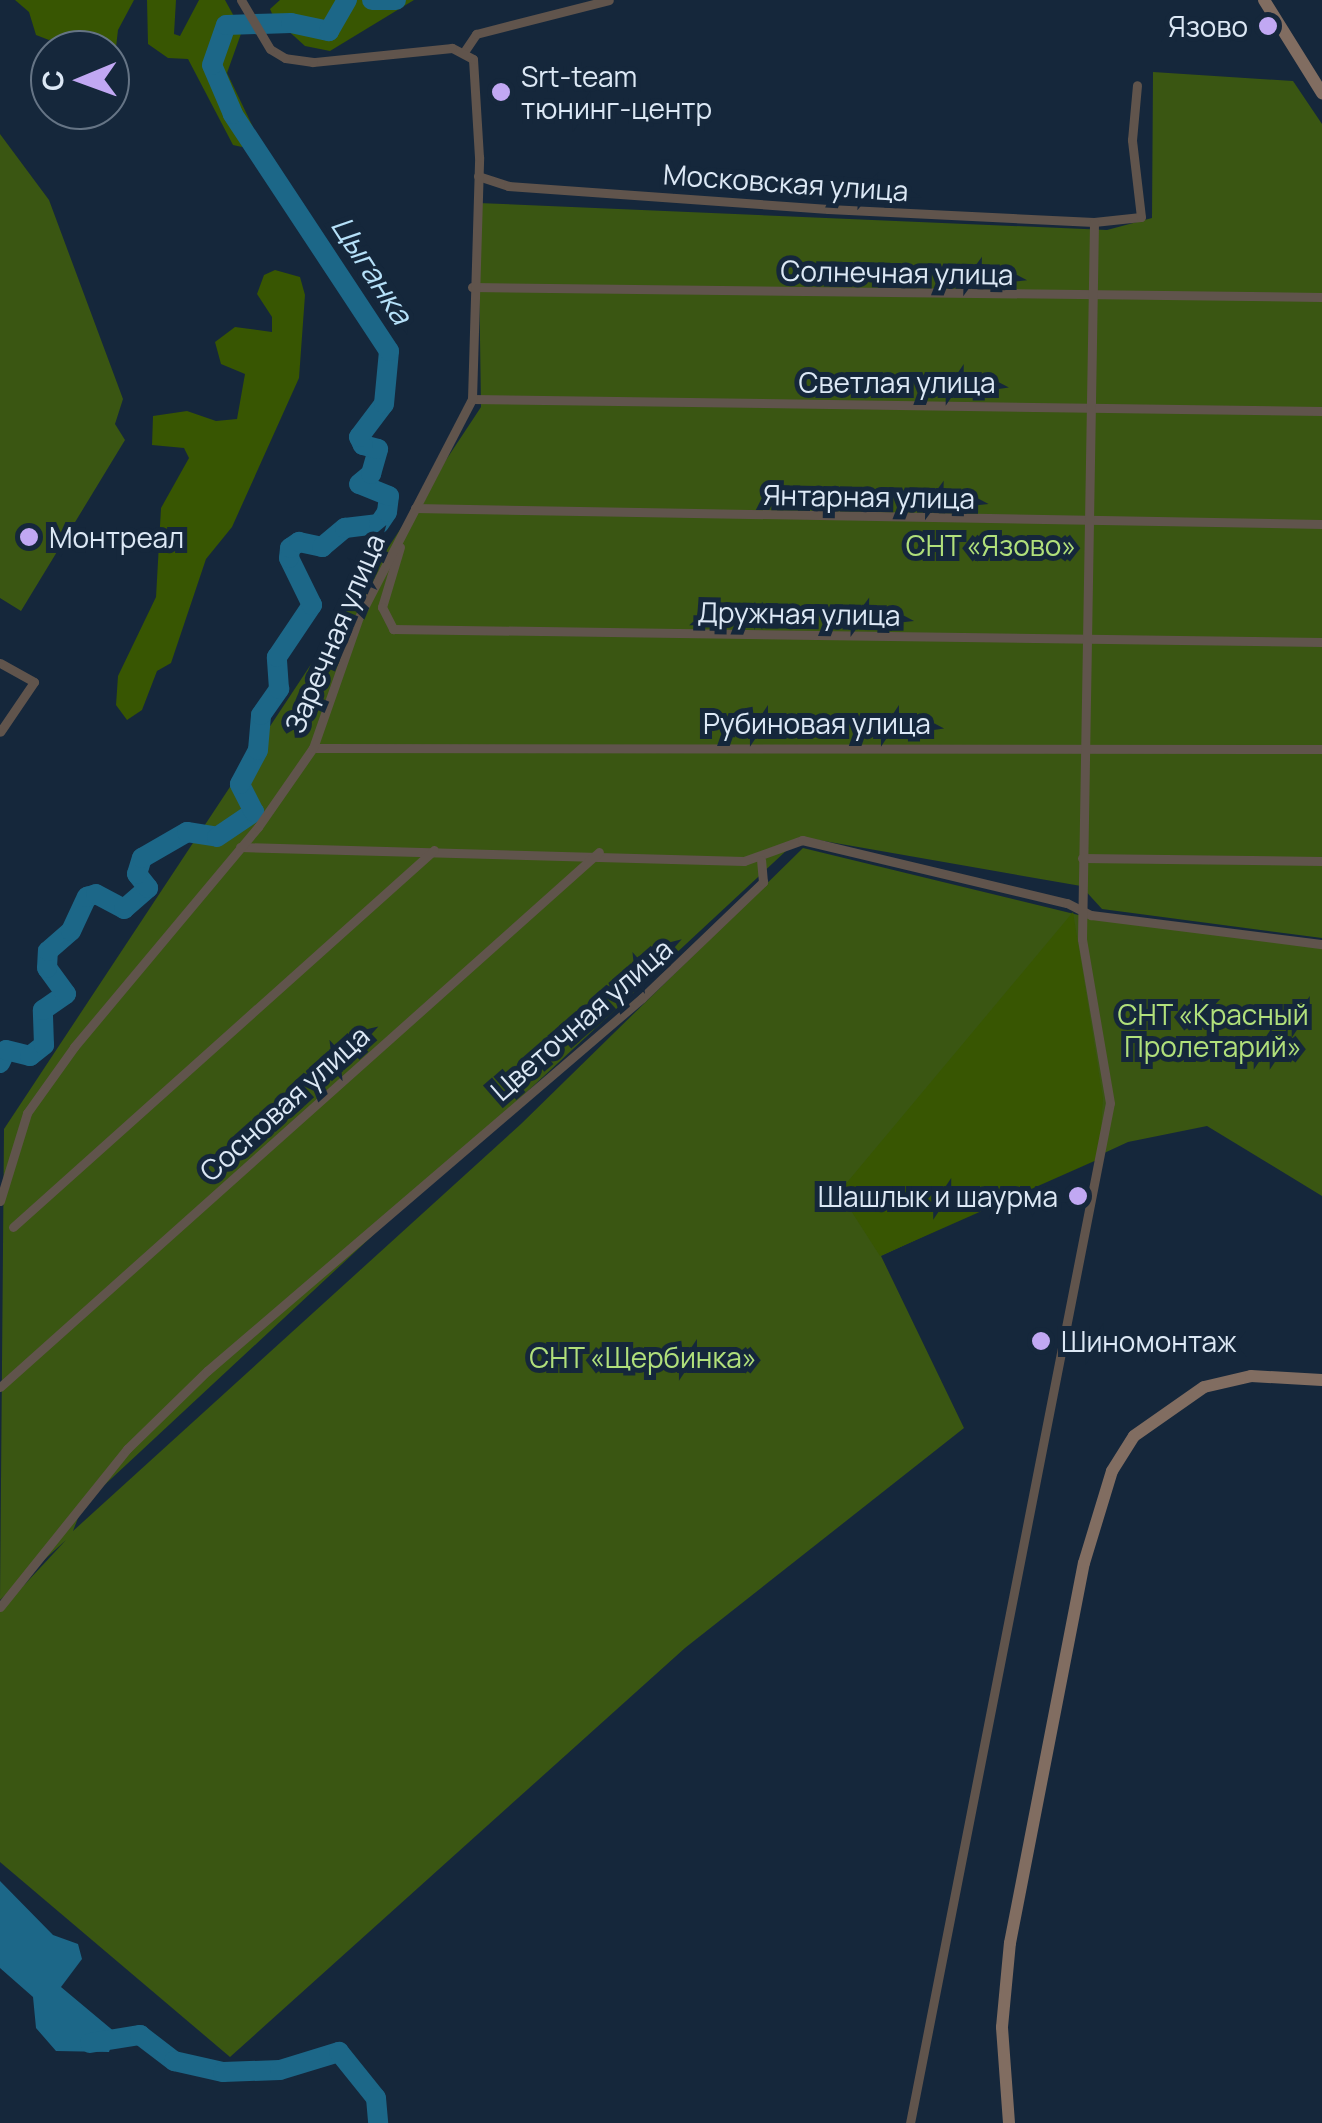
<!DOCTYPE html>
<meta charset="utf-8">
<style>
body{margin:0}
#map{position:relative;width:1322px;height:2123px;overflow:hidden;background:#15273b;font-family:Manrope,sans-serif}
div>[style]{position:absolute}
.green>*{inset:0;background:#3a5612}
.forest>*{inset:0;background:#385602}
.water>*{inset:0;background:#1c6788}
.river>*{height:20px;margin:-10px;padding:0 10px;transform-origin:10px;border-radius:10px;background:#1c6788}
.street>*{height:9px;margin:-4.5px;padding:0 4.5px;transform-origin:4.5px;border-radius:4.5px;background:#60544c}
.secondary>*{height:12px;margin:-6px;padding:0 6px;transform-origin:6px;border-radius:6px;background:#816d61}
.dots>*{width:28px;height:28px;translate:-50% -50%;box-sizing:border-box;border:5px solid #15273b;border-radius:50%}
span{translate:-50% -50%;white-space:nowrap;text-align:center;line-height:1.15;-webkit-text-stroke:10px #15273b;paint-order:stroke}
.poi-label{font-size:28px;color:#dce8f5}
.right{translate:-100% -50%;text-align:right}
.left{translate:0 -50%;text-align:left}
.street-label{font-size:28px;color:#dce8f5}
.park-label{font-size:28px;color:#b1e07b}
.water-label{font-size:30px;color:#b6e1f9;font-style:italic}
.north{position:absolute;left:30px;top:30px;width:100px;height:100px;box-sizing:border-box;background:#15273b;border:2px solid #657485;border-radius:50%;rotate:269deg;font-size:28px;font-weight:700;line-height:40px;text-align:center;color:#dce8f5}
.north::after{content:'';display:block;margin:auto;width:35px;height:45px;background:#c1a8f3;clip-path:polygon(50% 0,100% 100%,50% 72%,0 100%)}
</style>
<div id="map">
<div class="green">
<i style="clip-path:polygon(1153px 72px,1293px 81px,1322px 124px,1322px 938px,1102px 909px,1081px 886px,801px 837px,83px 1505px,73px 1531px,521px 1124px,803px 848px,1099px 920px,1322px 947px,1322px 1196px,1207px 1126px,1128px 1142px,881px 1256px,964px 1428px,685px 1648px,230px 2057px,0 1862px,0 1611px,66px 1540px,0 1600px,4px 1129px,481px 407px,478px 203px,1107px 230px,1152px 218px)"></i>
<i style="clip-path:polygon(0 134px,49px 200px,123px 399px,115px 424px,125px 440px,21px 611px,0 598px)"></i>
</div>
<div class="forest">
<i style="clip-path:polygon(15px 0,134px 0,118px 30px,111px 91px,110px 50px,98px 50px,90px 37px,76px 31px,49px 40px,36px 35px,29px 12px)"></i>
<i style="clip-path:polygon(147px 0,176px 0,174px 34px,180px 36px,199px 0,225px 0,242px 31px,227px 73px,253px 127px,242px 147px,233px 145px,188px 59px,168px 58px,148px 44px)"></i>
<i style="clip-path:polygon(280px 0,414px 0,330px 51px,305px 46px,274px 18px,270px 9px)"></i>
<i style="clip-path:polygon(275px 270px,300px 277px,305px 295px,299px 378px,232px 527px,206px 559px,171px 663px,157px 671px,142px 710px,127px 720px,116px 705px,118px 676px,156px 597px,161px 508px,189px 458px,184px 448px,152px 445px,153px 416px,187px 411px,216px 421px,237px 419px,245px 374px,221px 364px,215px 342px,235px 327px,272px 332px,272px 317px,257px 294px,264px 275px)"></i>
<i style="clip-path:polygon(1073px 912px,1103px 1098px,1099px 1159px,880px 1256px,839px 1192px)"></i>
</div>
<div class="water">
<i style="clip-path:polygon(0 1881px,53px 1935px,78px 1944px,82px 1959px,61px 1987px,116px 2033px,109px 2052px,56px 2051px,36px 2028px,33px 1997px,0 1968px)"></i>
</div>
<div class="river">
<i style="left:372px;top:0;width:24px"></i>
<i style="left:0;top:1063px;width:14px;rotate:-65deg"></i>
<i style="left:6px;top:1050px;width:25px;rotate:14deg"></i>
<i style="left:30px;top:1056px;width:18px;rotate:-38deg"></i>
<i style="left:44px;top:1045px;width:35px;rotate:-92deg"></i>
<i style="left:43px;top:1010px;width:28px;rotate:-35deg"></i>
<i style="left:66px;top:994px;width:32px;rotate:-126deg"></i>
<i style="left:47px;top:968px;width:17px;rotate:-87deg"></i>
<i style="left:48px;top:951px;width:30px;rotate:-41deg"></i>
<i style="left:71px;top:931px;width:38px;rotate:-65deg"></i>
<i style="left:87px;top:897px;width:9px;rotate:-18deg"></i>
<i style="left:96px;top:894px;width:32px;rotate:28deg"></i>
<i style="left:124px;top:909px;width:32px;rotate:-41deg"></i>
<i style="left:148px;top:888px;width:18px;rotate:-128deg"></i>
<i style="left:137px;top:874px;width:17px;rotate:-73deg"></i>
<i style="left:142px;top:858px;width:52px;rotate:-30deg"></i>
<i style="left:187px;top:832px;width:30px;rotate:9deg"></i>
<i style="left:217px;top:837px;width:45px;rotate:-34deg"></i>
<i style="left:254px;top:812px;width:31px;rotate:-117deg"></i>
<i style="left:240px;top:784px;width:38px;rotate:-62deg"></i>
<i style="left:258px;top:750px;width:35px;rotate:-85deg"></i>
<i style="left:261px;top:715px;width:32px;rotate:-55deg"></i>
<i style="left:279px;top:689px;width:32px;rotate:-94deg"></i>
<i style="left:277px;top:657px;width:63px;rotate:-56.1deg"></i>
<i style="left:312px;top:605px;width:52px;rotate:-116.1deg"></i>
<i style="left:289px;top:558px;width:10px;rotate:-84deg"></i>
<i style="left:290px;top:548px;width:11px;rotate:-34deg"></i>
<i style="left:299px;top:542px;width:24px;rotate:12deg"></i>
<i style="left:322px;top:547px;width:30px;rotate:-40deg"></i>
<i style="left:345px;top:528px;width:34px;rotate:-7deg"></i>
<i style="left:379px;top:524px;width:14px;rotate:-56deg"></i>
<i style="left:387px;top:512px;width:16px;rotate:-83deg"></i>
<i style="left:389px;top:496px;width:32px;rotate:-158deg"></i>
<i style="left:359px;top:484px;width:16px;rotate:-40deg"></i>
<i style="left:371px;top:474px;width:26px;rotate:-74deg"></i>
<i style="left:378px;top:449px;width:16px;rotate:-165deg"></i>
<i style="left:363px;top:445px;width:9px;rotate:-117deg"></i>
<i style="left:359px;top:437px;width:41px;rotate:-52.9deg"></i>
<i style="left:384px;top:404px;width:53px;rotate:-84.6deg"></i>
<i style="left:389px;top:351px;width:284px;rotate:-123.4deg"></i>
<i style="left:233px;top:114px;width:53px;rotate:-113.2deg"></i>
<i style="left:212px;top:65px;width:42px;rotate:-70.7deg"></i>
<i style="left:226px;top:25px;width:65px;rotate:-1.8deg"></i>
<i style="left:291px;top:23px;width:39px;rotate:12deg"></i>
<i style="left:329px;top:31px;width:36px;rotate:-60deg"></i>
<i style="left:90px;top:2043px;width:51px;rotate:-9.1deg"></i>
<i style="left:140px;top:2035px;width:43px;rotate:37.4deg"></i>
<i style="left:174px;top:2061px;width:50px;rotate:12.7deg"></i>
<i style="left:223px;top:2072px;width:57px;rotate:-2deg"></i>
<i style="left:280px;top:2070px;width:62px;rotate:-17deg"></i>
<i style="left:339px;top:2052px;width:59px;rotate:51.2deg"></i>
<i style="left:376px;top:2098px;width:25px;rotate:85deg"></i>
</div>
<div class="street">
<i style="left:464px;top:52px;width:22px;rotate:-56deg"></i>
<i style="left:476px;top:34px;width:137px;rotate:-14.3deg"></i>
<i style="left:478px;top:176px;width:32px;rotate:18deg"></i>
<i style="left:508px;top:186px;width:321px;rotate:4.1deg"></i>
<i style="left:828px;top:209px;width:266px;rotate:2.8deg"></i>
<i style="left:1094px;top:222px;width:47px;rotate:-6.1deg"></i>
<i style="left:1141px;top:217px;width:78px;rotate:-96.7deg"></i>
<i style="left:1132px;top:140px;width:55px;rotate:-84.8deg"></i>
<i style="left:472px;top:287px;width:850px;rotate:0.67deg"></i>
<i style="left:472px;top:399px;width:850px;rotate:0.81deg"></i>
<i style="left:415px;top:508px;width:907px;rotate:1.01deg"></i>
<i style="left:400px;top:547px;width:63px;rotate:106.7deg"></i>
<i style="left:382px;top:607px;width:25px;rotate:63deg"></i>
<i style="left:393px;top:629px;width:929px;rotate:0.8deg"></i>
<i style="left:0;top:663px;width:39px;rotate:29deg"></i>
<i style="left:34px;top:682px;width:60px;rotate:124.2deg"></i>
<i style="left:313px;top:748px;width:1009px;rotate:0.06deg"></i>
<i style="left:240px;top:847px;width:504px;rotate:1.59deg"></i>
<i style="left:744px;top:861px;width:62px;rotate:-19.9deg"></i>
<i style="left:802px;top:840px;width:272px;rotate:13.4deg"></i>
<i style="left:1067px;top:903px;width:27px;rotate:27deg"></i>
<i style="left:1091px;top:915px;width:233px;rotate:7.2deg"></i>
<i style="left:1082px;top:858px;width:240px;rotate:0.7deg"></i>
<i style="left:0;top:1201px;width:92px;rotate:-72.9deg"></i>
<i style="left:27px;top:1113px;width:81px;rotate:-54.5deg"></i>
<i style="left:74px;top:1047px;width:287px;rotate:-50.1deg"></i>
<i style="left:258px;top:827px;width:96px;rotate:-55.2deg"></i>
<i style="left:313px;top:748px;width:139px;rotate:-70.7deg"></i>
<i style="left:359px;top:617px;width:246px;rotate:-62.6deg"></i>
<i style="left:472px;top:399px;width:242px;rotate:-88.3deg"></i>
<i style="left:479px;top:157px;width:98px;rotate:-93.5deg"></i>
<i style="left:473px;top:59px;width:24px;rotate:-152deg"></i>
<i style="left:452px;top:48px;width:140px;rotate:174.2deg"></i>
<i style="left:313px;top:62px;width:28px;rotate:-172deg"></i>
<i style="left:285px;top:58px;width:17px;rotate:-149deg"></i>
<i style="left:270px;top:49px;width:57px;rotate:-120.6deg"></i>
<i style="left:13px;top:1227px;width:565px;rotate:-41.84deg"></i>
<i style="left:0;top:1387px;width:803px;rotate:-41.77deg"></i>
<i style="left:0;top:1607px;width:203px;rotate:-51.2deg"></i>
<i style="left:127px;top:1449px;width:112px;rotate:-44.3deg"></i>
<i style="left:207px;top:1371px;width:573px;rotate:-40.61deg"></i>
<i style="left:642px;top:998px;width:168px;rotate:-43.8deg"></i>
<i style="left:763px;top:882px;width:22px;rotate:-95deg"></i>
<i style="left:910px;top:2123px;width:1039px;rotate:-78.91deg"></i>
<i style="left:1110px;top:1103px;width:166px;rotate:-99.7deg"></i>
<i style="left:1082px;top:939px;width:717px;rotate:-89.04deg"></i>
</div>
<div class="secondary">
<i style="left:1264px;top:0;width:110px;rotate:58.1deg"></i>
<i style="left:1009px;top:2123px;width:96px;rotate:-94.2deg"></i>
<i style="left:1002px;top:2027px;width:84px;rotate:-84.6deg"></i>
<i style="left:1010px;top:1943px;width:387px;rotate:-79deg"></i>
<i style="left:1084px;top:1563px;width:96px;rotate:-73.1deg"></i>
<i style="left:1112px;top:1471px;width:41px;rotate:-57.8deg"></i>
<i style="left:1134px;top:1436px;width:85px;rotate:-35deg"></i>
<i style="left:1204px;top:1387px;width:48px;rotate:-13.2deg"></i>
<i style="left:1251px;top:1376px;width:71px;rotate:3.2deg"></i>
</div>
<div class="dots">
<i style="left:1268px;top:26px;background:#c1a8f3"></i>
<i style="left:501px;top:92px;background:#c1a8f3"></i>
<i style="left:29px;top:537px;background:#c1a8f3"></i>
<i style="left:1078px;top:1196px;background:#c1a8f3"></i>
<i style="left:1041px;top:1341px;background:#c1a8f3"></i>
</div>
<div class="poi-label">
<span class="right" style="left:1248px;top:26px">Язово</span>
<span class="left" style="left:521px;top:92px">Srt-team<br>тюнинг-центр</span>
<span class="left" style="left:49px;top:537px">Монтреал</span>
<span class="right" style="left:1058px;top:1196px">Шашлык и шаурма</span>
<span class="left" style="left:1061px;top:1341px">Шиномонтаж</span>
</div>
<div class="street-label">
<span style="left:786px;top:182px;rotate:4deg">Московская улица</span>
<span style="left:897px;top:272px;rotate:1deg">Солнечная улица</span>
<span style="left:897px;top:382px">Светлая улица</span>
<span style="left:869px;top:496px;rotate:1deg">Янтарная улица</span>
<span style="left:799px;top:613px;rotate:1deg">Дружная улица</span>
<span style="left:334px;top:633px;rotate:-67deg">Заречная улица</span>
<span style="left:817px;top:723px">Рубиновая улица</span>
<span style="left:581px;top:1019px;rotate:-41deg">Цветочная улица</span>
<span style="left:284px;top:1103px;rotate:-42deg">Сосновая улица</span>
</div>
<div class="park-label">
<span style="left:991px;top:545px">СНТ «Язово»</span>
<span style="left:1213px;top:1030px">СНТ «Красный<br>Пролетарий»</span>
<span style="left:643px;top:1357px">СНТ «Щербинка»</span>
</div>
<div class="water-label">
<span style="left:372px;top:270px;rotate:57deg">Цыганка</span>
</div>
<div class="north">С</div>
</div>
